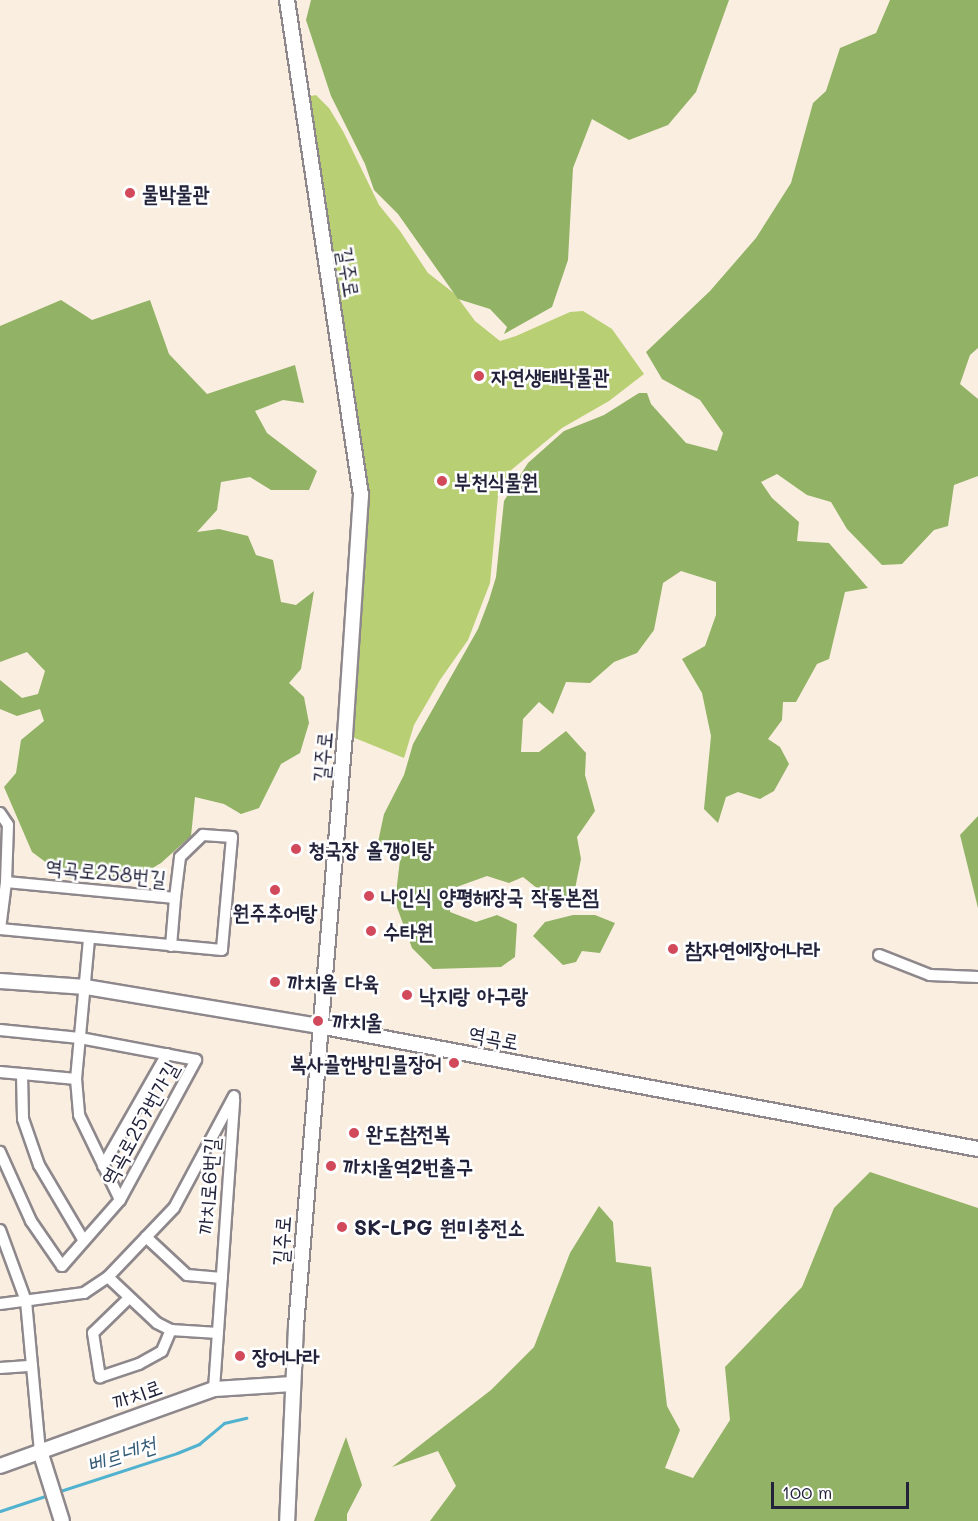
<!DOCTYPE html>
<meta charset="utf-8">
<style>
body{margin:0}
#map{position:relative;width:978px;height:1521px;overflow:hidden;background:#f9eedf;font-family:Mali,"Poor Story",sans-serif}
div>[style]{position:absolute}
.green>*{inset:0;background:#b9cf74}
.forest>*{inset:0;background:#92b266}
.stream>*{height:3px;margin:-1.5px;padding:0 1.5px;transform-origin:1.5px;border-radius:1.5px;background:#51b2d0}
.roads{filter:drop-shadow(2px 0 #8e888d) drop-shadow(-2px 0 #8e888d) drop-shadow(0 2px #8e888d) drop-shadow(0 -2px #8e888d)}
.minor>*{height:10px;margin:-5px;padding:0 5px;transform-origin:5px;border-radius:5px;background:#fff}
.tertiary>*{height:14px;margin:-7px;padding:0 7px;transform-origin:7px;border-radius:7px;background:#fff}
.dots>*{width:16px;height:16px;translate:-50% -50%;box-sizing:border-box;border:3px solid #fff;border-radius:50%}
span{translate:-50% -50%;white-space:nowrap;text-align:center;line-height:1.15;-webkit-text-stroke:5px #fff;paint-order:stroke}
.poi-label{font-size:21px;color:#22223b;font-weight:700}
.left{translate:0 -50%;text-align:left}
.right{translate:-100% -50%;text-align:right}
.street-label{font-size:21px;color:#22223b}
.water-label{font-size:22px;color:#355c77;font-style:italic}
.scale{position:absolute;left:771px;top:1482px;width:138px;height:27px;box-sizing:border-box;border:3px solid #22223b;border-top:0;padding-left:8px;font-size:18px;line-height:21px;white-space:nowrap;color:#22223b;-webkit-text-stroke:4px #fff;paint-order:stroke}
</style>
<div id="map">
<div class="green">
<i style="clip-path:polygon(316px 95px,329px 108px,344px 133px,379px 205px,400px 231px,428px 273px,455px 294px,475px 321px,500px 341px,516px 336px,570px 312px,583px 311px,612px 329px,644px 374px,609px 401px,562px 428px,510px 471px,498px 496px,490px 583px,468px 640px,440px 680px,414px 725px,404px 758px,345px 734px,361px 495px,302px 98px)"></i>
</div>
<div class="forest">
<i style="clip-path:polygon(311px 0,729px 0,696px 92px,668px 125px,629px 140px,592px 119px,573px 168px,568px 260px,552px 307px,504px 334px,507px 327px,490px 309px,458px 299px,398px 214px,374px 190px,365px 164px,331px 96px,306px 20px)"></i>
<i style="clip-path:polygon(890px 0,978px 0,978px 348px,970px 355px,960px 384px,978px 399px,978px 476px,954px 485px,948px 526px,934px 530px,902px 564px,882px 565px,847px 529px,831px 502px,807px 495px,777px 474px,761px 482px,772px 498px,799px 522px,797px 541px,829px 543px,868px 588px,845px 592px,829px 659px,817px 664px,796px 702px,783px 702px,782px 720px,768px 739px,780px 747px,789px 764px,774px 791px,760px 799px,738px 792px,726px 797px,718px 823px,704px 809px,711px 736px,702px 693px,682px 659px,705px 646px,716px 615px,716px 582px,681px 571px,663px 583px,654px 630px,637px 653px,614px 662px,590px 683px,566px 682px,553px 714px,539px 702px,523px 719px,521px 752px,539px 752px,566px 731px,586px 753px,585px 775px,595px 811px,577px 837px,581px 859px,574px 894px,557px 904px,523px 877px,509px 883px,487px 876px,451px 889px,450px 912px,476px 922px,497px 915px,517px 924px,515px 957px,501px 967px,433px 969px,412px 948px,395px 902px,401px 851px,398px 843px,387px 851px,378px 842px,384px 814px,404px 775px,413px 744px,478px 629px,489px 600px,496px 577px,504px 501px,528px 463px,564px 431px,604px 415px,639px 393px,647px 393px,651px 404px,686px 443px,717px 451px,723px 433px,700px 400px,662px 379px,646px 352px,710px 291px,756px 238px,791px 183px,813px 103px,826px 91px,840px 48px,876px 33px)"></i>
<i style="clip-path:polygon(61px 300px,92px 320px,150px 300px,169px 354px,207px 394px,295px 365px,304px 403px,283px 400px,255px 411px,267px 433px,317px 471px,309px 490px,271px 490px,250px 477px,221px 482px,217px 510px,197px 532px,219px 529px,248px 536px,256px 555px,273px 560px,281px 602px,296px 605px,314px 591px,301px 669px,289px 683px,304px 697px,309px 723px,300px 753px,281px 764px,259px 808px,241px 814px,224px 804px,195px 797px,191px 836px,161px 863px,129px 882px,67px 878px,32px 852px,4px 787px,16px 773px,21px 740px,44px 721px,40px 709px,17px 716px,0 709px,0 680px,22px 698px,38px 694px,45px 671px,27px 652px,0 662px,0 326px)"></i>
<i style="clip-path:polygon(978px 816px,978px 908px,960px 835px)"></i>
<i style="clip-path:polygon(573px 915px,595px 915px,615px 923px,600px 953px,582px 951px,576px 962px,563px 965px,533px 936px,545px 922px)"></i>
<i style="clip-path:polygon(870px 1172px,978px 1208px,978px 1521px,430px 1521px,456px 1486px,438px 1451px,392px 1467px,491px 1390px,534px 1347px,570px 1253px,599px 1206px,613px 1222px,616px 1262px,651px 1267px,667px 1406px,680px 1430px,665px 1468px,693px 1478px,730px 1420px,725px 1367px,802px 1287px,834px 1208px)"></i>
<i style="clip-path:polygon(346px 1437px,362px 1485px,347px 1514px,347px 1521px,314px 1521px)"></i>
</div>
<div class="stream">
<i style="left:57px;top:1492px;width:126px;rotate:-18deg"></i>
<i style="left:177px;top:1453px;width:24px;rotate:-22deg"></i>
<i style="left:199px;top:1444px;width:33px;rotate:-40deg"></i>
<i style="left:224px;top:1423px;width:23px;rotate:-13deg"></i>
<i style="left:0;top:1511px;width:54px;rotate:-18.4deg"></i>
</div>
<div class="roads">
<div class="minor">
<i style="left:0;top:813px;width:14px;rotate:56deg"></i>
<i style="left:8px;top:825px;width:57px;rotate:92deg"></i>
<i style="left:6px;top:882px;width:170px;rotate:5.4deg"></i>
<i style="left:175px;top:898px;width:41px;rotate:-83deg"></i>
<i style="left:180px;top:857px;width:32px;rotate:-44deg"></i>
<i style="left:203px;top:835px;width:29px;rotate:4deg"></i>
<i style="left:232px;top:837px;width:113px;rotate:95.1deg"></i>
<i style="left:222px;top:950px;width:223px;rotate:-174.6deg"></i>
<i style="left:0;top:929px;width:47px;rotate:-82.7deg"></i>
<i style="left:89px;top:939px;width:141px;rotate:95.3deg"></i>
<i style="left:76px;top:1079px;width:36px;rotate:85deg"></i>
<i style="left:79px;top:1115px;width:94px;rotate:64.2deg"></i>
<i style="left:171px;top:946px;width:48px;rotate:-85.2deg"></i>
<i style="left:879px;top:955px;width:55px;rotate:21.4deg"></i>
<i style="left:930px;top:975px;width:48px;rotate:2.4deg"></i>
<i style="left:0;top:1030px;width:80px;rotate:5.7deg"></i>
<i style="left:80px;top:1038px;width:118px;rotate:10.7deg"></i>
<i style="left:196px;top:1060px;width:159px;rotate:118.5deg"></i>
<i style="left:120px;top:1200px;width:88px;rotate:131.3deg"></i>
<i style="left:62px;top:1266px;width:55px;rotate:-124.6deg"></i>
<i style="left:31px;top:1221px;width:76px;rotate:-114.2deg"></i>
<i style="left:0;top:1072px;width:22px;rotate:5deg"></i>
<i style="left:76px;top:1079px;width:54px;rotate:-174.7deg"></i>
<i style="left:22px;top:1074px;width:45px;rotate:88.7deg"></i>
<i style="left:23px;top:1119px;width:49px;rotate:70.8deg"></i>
<i style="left:39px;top:1165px;width:88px;rotate:59.4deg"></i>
<i style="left:103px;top:1166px;width:129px;rotate:-60.3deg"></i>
<i style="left:0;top:1230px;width:76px;rotate:69.9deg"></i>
<i style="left:26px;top:1301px;width:151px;rotate:84.7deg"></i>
<i style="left:146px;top:1237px;width:56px;rotate:42.8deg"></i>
<i style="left:187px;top:1275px;width:35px;rotate:5deg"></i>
<i style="left:108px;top:1277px;width:67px;rotate:43.2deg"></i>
<i style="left:157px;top:1323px;width:16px;rotate:27deg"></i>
<i style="left:171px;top:1330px;width:47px;rotate:3.7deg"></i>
<i style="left:129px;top:1298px;width:50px;rotate:135.8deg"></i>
<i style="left:93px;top:1333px;width:45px;rotate:81deg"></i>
<i style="left:100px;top:1377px;width:41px;rotate:-18.4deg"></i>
<i style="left:139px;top:1364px;width:26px;rotate:-29deg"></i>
<i style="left:162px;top:1351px;width:23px;rotate:-67deg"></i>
<i style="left:0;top:1304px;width:85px;rotate:-7.5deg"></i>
<i style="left:84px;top:1293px;width:29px;rotate:-34deg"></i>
<i style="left:108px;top:1277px;width:95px;rotate:-46.3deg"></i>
<i style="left:174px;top:1208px;width:127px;rotate:-61.8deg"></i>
<i style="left:0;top:1368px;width:32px;rotate:-4deg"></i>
<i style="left:214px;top:1389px;width:290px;rotate:-86deg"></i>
</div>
<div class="tertiary">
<i style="left:287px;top:0;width:501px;rotate:81.5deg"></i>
<i style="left:361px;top:495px;width:240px;rotate:93.8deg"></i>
<i style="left:345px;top:734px;width:594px;rotate:94.73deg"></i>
<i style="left:296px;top:1326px;width:195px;rotate:92.6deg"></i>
<i style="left:0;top:981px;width:86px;rotate:4deg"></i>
<i style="left:86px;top:987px;width:236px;rotate:9.5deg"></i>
<i style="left:319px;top:1026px;width:670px;rotate:10.57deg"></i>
<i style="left:40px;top:1451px;width:73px;rotate:72.6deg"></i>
<i style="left:0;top:1466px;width:227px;rotate:-19.8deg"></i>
<i style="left:214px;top:1389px;width:79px;rotate:-3.6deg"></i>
</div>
</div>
<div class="dots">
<i style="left:130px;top:193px;background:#d1495b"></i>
<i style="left:479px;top:376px;background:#d1495b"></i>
<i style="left:442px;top:481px;background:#d1495b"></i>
<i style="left:296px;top:849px;background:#d1495b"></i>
<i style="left:275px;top:890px;background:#d1495b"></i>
<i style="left:369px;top:896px;background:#d1495b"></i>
<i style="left:371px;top:931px;background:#d1495b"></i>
<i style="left:673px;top:949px;background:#d1495b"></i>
<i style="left:275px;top:982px;background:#d1495b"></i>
<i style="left:407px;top:995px;background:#d1495b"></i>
<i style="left:318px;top:1021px;background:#d1495b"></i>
<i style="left:454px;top:1063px;background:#d1495b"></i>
<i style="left:354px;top:1133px;background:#d1495b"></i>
<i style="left:331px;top:1166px;background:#d1495b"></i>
<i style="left:342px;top:1227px;background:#d1495b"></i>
<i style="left:240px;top:1356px;background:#d1495b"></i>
</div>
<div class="poi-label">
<span class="left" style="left:142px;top:193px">물박물관</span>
<span class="left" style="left:491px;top:376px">자연생태박물관</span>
<span class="left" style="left:454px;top:481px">부천식물원</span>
<span class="left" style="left:308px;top:849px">청국장 올갱이탕</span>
<span class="left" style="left:381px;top:896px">나인식 양평해장국 작동본점</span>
<span style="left:275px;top:912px">원주추어탕</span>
<span class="left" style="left:383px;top:931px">수타원</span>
<span class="left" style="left:685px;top:949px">참자연에장어나라</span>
<span class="left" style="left:287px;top:982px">까치울 다육</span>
<span class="left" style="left:419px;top:995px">낙지랑 아구랑</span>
<span class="left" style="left:332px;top:1021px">까치울</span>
<span class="right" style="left:442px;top:1063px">복사골한방민믈장어</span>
<span class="left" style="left:366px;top:1133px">완도참전복</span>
<span class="left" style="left:343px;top:1166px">까치울역2번출구</span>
<span class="left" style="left:354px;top:1227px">SK-LPG 원미충전소</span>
<span class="left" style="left:252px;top:1356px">장어나라</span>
</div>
<div class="street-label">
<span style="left:349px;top:272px;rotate:81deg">길주로</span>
<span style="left:322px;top:757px;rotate:-85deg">길주로</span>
<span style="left:106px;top:872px;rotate:6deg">역곡로258번길</span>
<span style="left:494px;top:1037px;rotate:11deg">역곡로</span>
<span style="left:139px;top:1123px;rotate:-61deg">역곡로257번가길</span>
<span style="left:208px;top:1186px;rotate:-86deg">까치로6번길</span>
<span style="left:281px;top:1241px;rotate:-86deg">길주로</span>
<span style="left:137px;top:1394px;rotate:-20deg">까치로</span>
</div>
<div class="water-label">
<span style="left:121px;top:1454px;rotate:-18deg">베르네천</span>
</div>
<div class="scale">100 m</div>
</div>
